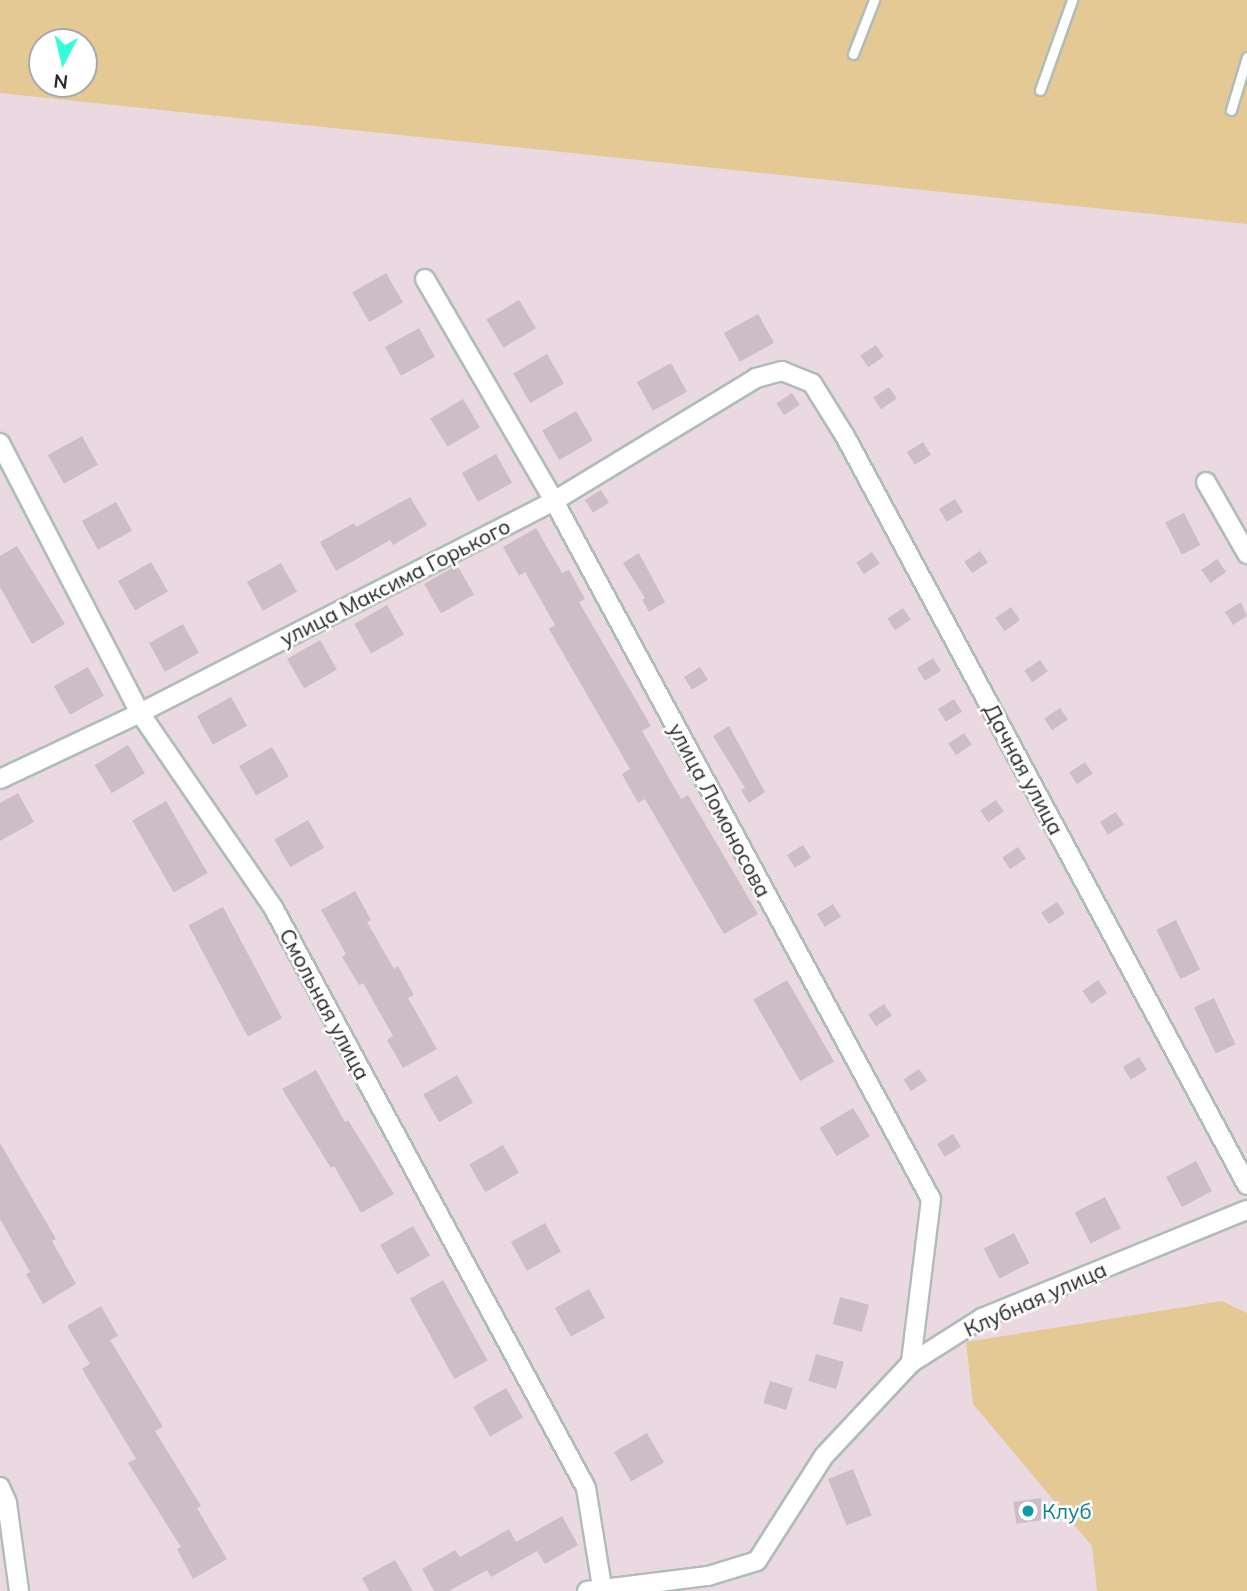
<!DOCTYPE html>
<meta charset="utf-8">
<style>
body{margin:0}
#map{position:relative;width:1247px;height:1591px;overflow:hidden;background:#ebd9e1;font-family:Mulish,sans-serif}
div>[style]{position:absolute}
.green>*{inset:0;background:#e4c994}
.building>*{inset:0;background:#ccbec4;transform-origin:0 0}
.roads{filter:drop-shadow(2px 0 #aebdba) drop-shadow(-2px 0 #aebdba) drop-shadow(0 2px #aebdba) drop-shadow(0 -2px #aebdba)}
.lane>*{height:9px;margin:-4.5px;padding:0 4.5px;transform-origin:4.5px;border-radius:4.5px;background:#fff}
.street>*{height:18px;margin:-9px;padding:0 9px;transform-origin:9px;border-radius:9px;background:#fff}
.dots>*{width:19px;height:19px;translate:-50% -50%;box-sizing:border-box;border:4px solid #fff;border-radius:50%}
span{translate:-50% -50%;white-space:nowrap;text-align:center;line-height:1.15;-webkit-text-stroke:5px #fff;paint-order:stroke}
.street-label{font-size:21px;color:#282828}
.culture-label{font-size:21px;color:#0d838f}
.left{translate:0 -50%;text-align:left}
.north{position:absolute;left:28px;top:28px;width:70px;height:70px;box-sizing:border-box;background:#fff;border:2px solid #a9a9a9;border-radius:50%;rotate:187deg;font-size:19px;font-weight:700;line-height:28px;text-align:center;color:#282828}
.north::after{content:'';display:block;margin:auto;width:24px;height:32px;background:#34feda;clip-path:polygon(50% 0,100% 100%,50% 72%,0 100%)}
</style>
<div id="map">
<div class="green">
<i style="clip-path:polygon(evenodd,0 0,1247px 0,1247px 224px,0 93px,0 0,42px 42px,84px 42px,84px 84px,42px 84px,42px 42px)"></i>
<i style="clip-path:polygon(1222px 1301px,1247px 1313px,1247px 1591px,1097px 1591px,1092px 1546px,973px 1404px,966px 1342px)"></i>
</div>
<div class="building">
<i style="left:386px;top:273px;width:34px;height:39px;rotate:60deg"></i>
<i style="left:519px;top:300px;width:33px;height:38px;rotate:59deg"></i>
<i style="left:758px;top:314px;width:33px;height:39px;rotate:61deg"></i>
<i style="left:419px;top:328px;width:33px;height:39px;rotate:61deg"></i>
<i style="left:876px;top:345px;width:14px;height:19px;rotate:56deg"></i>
<i style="left:547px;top:354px;width:34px;height:39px;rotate:60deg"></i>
<i style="left:671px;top:363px;width:33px;height:39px;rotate:61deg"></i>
<i style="left:889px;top:387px;width:14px;height:19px;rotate:56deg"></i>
<i style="left:792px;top:393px;width:14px;height:19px;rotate:56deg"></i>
<i style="left:463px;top:399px;width:33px;height:38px;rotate:59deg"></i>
<i style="left:576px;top:411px;width:34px;height:39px;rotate:60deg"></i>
<i style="left:82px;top:436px;width:33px;height:39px;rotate:61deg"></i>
<i style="left:923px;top:442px;width:15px;height:19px;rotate:58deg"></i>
<i style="left:496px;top:454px;width:33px;height:39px;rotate:61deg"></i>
<i style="left:601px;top:490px;width:15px;height:19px;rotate:58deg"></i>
<i style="clip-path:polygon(410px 497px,427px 525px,393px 545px,390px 540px,336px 571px,320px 542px,354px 523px,356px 527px)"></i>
<i style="left:955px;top:499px;width:15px;height:19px;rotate:58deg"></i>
<i style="left:116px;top:502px;width:33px;height:39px;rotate:61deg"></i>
<i style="left:1184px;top:513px;width:36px;height:21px;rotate:63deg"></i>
<i style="clip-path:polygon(536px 528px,562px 573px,569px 570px,585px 599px,579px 602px,651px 726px,642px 731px,681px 799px,688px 795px,758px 914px,724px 934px,645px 799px,638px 803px,622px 774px,630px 769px,549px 629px,555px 625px,525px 572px,519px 576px,503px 547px)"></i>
<i style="clip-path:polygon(17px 546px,65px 624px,32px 644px,0 587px,0 556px)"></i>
<i style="left:980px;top:551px;width:14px;height:19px;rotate:56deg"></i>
<i style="left:872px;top:552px;width:14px;height:19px;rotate:56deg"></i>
<i style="clip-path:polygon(639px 553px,665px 602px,649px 612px,642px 600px,645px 598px,623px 563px)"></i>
<i style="left:1217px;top:559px;width:16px;height:19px;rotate:55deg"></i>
<i style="left:151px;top:562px;width:34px;height:38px;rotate:60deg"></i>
<i style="left:281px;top:563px;width:33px;height:39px;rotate:61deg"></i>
<i style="left:457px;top:565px;width:34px;height:38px;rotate:60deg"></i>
<i style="clip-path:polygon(1241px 602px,1247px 616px,1233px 625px,1225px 612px)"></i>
<i style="left:387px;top:605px;width:34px;height:38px;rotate:60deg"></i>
<i style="left:1011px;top:607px;width:16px;height:19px;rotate:55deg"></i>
<i style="left:903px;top:608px;width:14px;height:19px;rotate:56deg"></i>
<i style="left:183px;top:624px;width:33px;height:39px;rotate:61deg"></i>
<i style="left:320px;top:640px;width:34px;height:38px;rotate:60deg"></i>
<i style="left:933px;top:658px;width:15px;height:19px;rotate:58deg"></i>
<i style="left:1040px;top:660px;width:14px;height:19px;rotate:56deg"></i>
<i style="left:88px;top:667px;width:33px;height:39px;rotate:61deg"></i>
<i style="left:700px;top:667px;width:15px;height:19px;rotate:58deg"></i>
<i style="left:231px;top:697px;width:33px;height:39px;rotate:61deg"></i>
<i style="left:954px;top:699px;width:15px;height:19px;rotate:58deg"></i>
<i style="left:1060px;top:708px;width:14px;height:19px;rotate:56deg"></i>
<i style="clip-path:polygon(729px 726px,765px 792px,749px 803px,741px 790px,745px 788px,713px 736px)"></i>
<i style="left:964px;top:733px;width:14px;height:19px;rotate:56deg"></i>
<i style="left:128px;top:745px;width:33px;height:39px;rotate:59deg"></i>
<i style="left:272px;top:747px;width:34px;height:38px;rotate:60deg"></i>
<i style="left:1085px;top:762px;width:14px;height:19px;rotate:56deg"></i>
<i style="clip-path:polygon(18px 793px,34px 822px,0 841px,0 803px)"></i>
<i style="left:996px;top:800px;width:14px;height:19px;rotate:56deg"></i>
<i style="left:166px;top:801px;width:83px;height:39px;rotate:60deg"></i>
<i style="left:1116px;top:812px;width:15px;height:19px;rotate:58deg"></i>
<i style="left:308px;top:820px;width:32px;height:39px;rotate:60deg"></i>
<i style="left:803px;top:845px;width:15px;height:19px;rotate:58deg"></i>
<i style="left:1018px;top:847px;width:14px;height:19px;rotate:56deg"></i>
<i style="clip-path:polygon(355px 891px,371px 920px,367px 922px,394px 969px,398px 966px,414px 995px,408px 998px,437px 1049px,403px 1068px,387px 1040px,393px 1036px,363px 983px,359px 985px,342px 957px,346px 954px,321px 910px)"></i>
<i style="left:1057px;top:902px;width:14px;height:19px;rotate:56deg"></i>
<i style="left:833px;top:904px;width:15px;height:19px;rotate:58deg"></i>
<i style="left:223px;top:907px;width:126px;height:39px;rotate:62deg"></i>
<i style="left:1176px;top:920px;width:55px;height:22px;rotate:64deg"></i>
<i style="left:787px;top:980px;width:94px;height:39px;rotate:60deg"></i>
<i style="left:1098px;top:980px;width:16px;height:19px;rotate:55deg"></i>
<i style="left:1214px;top:998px;width:51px;height:22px;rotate:65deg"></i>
<i style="left:884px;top:1004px;width:14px;height:19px;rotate:56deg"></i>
<i style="left:1139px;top:1057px;width:15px;height:19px;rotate:58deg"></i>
<i style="left:919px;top:1069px;width:14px;height:19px;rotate:56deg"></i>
<i style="clip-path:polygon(316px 1070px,345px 1122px,348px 1120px,394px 1194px,361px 1213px,334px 1166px,331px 1168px,282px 1089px)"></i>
<i style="left:457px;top:1075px;width:32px;height:39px;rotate:60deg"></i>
<i style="left:853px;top:1108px;width:33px;height:39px;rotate:59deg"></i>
<i style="left:953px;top:1134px;width:15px;height:19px;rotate:58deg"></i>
<i style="clip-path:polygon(0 1143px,56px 1239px,52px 1241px,76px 1284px,43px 1304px,26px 1274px,30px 1272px,0 1219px)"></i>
<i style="left:503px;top:1145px;width:32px;height:39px;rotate:60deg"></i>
<i style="left:1196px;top:1161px;width:34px;height:34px;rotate:62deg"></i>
<i style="left:1105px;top:1197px;width:35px;height:34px;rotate:63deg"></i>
<i style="left:545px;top:1223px;width:33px;height:39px;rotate:61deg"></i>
<i style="left:413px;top:1226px;width:34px;height:38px;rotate:60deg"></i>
<i style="left:1014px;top:1233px;width:34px;height:34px;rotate:63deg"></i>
<i style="left:443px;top:1280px;width:92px;height:38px;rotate:61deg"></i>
<i style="left:589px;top:1289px;width:33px;height:39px;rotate:61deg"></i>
<i style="left:840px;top:1297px;width:30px;height:28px;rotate:15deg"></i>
<i style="clip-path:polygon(101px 1306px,118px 1336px,110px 1340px,163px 1427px,155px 1431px,201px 1506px,197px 1508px,227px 1559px,193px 1579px,177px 1549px,181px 1547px,128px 1463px,136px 1459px,82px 1369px,90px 1364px,67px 1326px)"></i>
<i style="left:816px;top:1354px;width:29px;height:28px;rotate:16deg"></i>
<i style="left:770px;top:1381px;width:24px;height:23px;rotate:17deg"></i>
<i style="left:506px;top:1388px;width:34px;height:38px;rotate:60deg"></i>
<i style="left:647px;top:1433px;width:34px;height:38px;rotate:60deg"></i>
<i style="left:853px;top:1469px;width:50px;height:27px;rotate:68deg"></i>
<i style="left:1041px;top:1498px;width:22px;height:28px;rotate:82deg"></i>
<i style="clip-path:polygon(562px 1516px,578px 1545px,545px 1564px,537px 1551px,491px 1577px,487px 1570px,449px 1591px,434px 1591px,422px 1569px,455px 1550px,460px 1557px,509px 1529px,516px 1542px)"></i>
<i style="clip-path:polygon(395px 1560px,413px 1591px,369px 1591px,362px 1578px)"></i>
</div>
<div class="roads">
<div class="lane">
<i style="left:853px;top:54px;width:58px;rotate:-68.7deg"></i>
<i style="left:1040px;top:90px;width:96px;rotate:-70.4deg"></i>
<i style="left:1231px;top:110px;width:55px;rotate:-73.2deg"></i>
</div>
<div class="street">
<i style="left:425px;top:279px;width:257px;rotate:59.8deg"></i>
<i style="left:554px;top:501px;width:793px;rotate:61.63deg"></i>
<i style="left:931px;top:1199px;width:165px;rotate:97deg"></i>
<i style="left:0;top:443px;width:304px;rotate:62.6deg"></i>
<i style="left:140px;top:713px;width:237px;rotate:55.6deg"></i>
<i style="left:274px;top:909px;width:658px;rotate:61.68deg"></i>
<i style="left:586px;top:1488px;width:100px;rotate:80.8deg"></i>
<i style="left:1206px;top:482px;width:83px;rotate:60.3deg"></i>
<i style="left:0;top:779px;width:155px;rotate:-25.2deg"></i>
<i style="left:140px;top:713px;width:465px;rotate:-27.1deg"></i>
<i style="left:554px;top:501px;width:237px;rotate:-31.3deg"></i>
<i style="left:756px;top:378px;width:27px;rotate:-15deg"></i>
<i style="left:782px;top:371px;width:32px;rotate:22deg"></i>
<i style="left:812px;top:383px;width:62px;rotate:58.1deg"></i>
<i style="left:845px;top:436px;width:850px;rotate:61.78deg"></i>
<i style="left:0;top:1487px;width:17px;rotate:66deg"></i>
<i style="left:7px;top:1503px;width:89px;rotate:82.2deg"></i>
<i style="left:587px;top:1591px;width:122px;rotate:-7.1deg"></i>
<i style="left:708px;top:1576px;width:51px;rotate:-17deg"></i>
<i style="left:757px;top:1561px;width:125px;rotate:-57.5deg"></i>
<i style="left:824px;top:1456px;width:127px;rotate:-46.9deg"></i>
<i style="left:911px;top:1363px;width:84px;rotate:-32.4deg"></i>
<i style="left:982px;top:1318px;width:286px;rotate:-22.2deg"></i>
</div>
</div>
<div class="dots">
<i style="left:1028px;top:1511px;background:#0f9aa8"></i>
</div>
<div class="street-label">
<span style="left:395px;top:582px;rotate:-27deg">улица Максима Горького</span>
<span style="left:1024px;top:769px;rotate:62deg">Дачная улица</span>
<span style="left:720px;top:810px;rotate:62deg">улица Ломоносова</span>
<span style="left:325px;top:1004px;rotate:62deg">Смольная улица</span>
<span style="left:1035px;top:1299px;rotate:-24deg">Клубная улица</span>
</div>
<div class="culture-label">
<span class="left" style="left:1042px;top:1511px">Клуб</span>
</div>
<div class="north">N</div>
</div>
